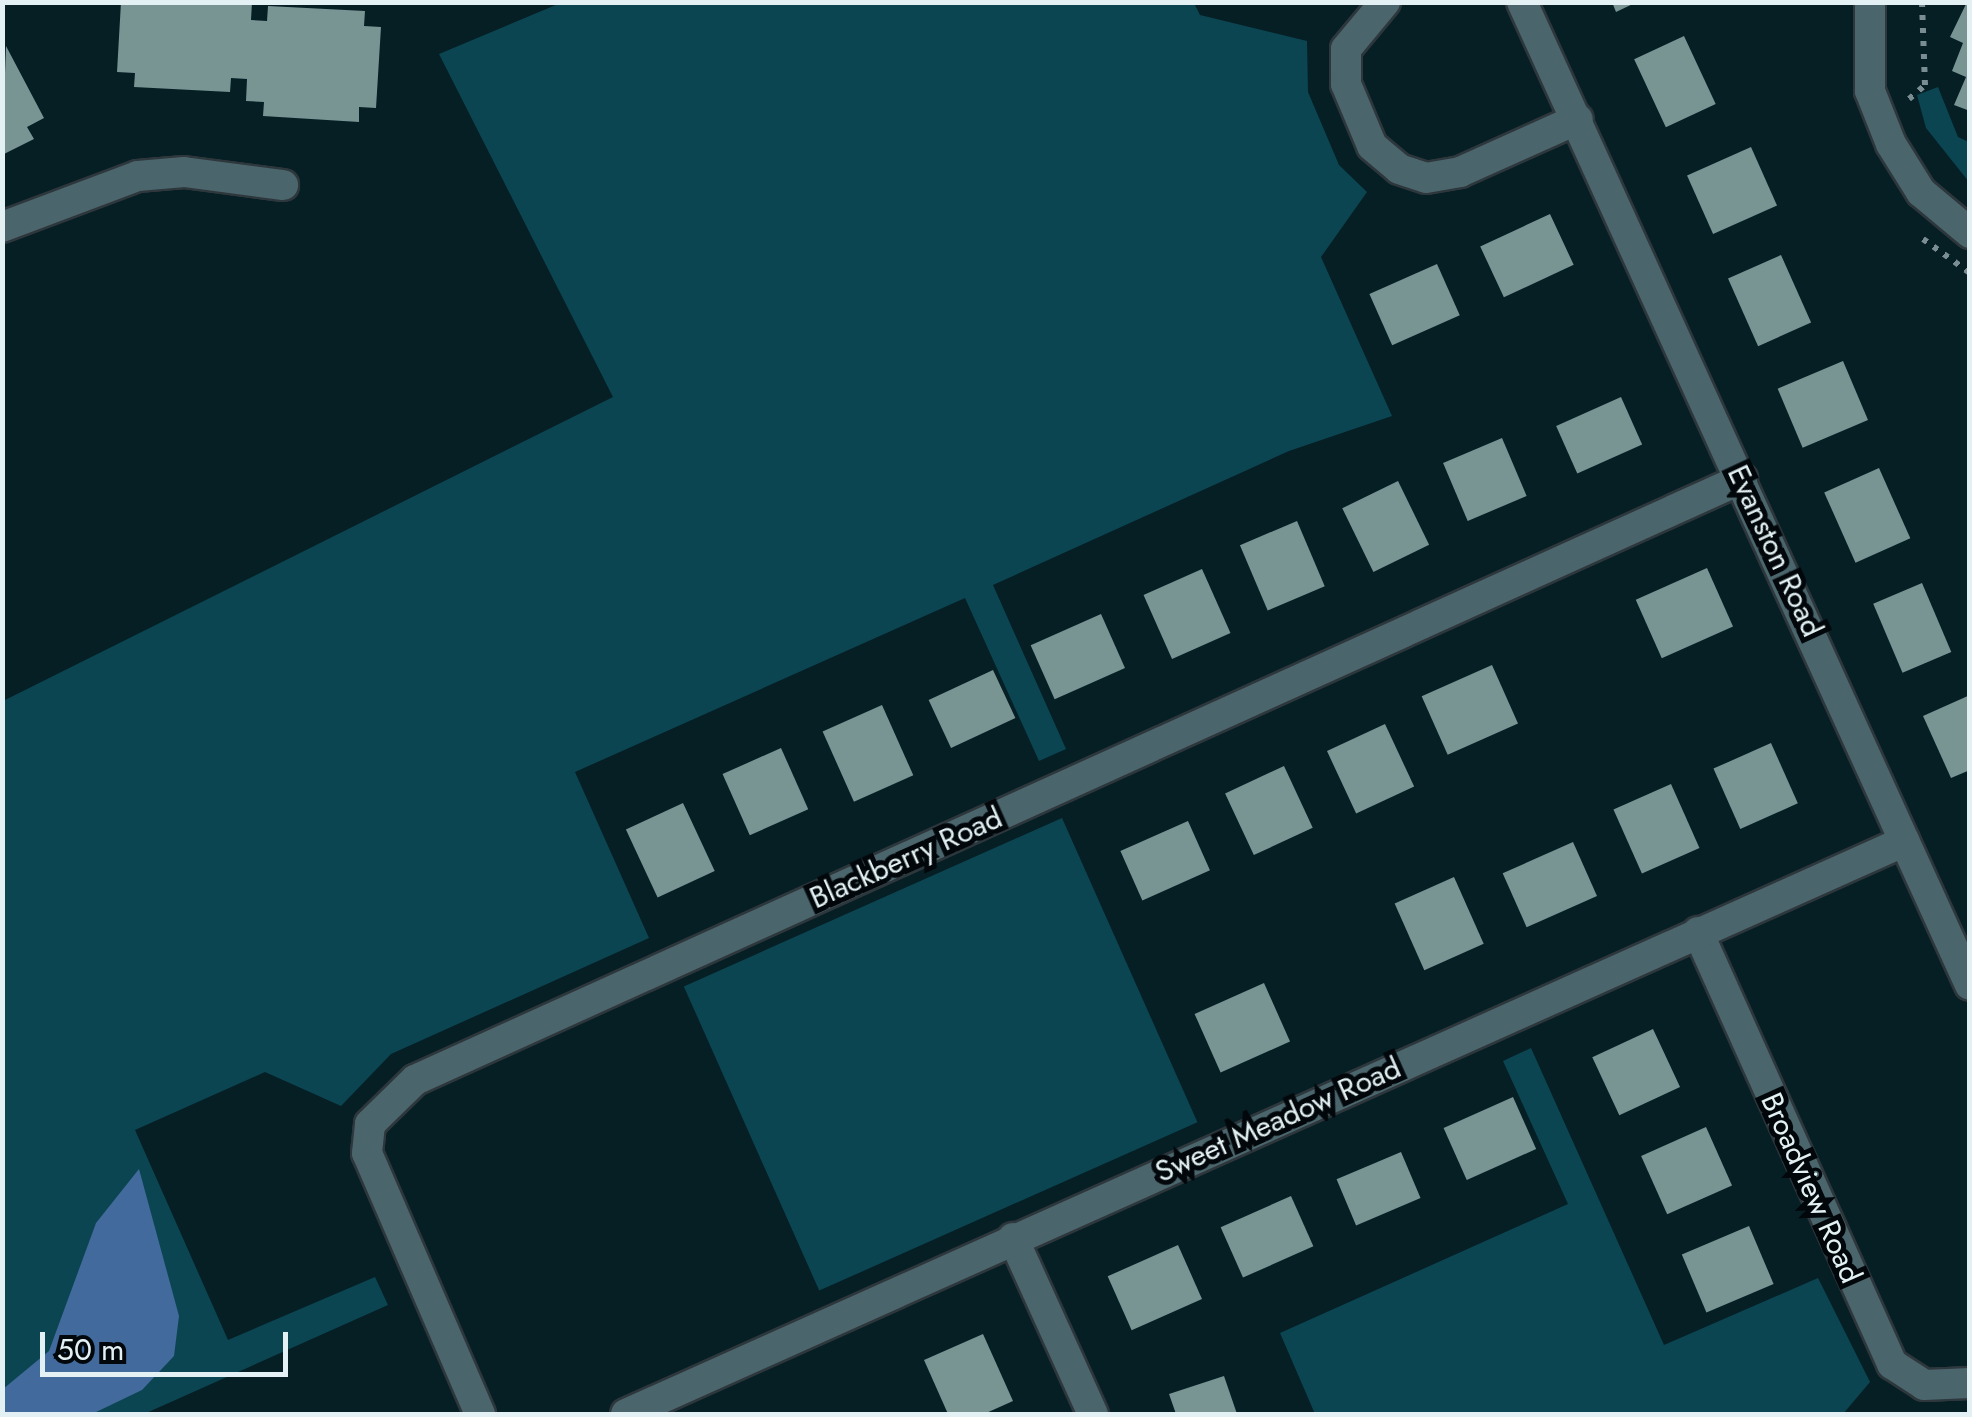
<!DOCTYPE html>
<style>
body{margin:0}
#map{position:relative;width:1972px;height:1417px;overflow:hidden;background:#061f25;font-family:Jost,sans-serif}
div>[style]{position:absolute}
.green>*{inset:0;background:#0b4551;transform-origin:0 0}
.water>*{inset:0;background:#426a9d}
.building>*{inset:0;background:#789594;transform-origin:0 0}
.path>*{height:6px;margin-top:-3px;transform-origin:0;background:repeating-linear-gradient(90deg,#798d92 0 5px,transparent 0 13px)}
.roads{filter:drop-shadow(2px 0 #2d373c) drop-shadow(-2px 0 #2d373c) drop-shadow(0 2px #2d373c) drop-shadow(0 -2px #2d373c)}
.street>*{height:30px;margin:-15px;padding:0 15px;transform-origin:15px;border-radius:15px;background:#4b656c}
span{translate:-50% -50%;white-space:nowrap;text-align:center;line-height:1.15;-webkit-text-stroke:10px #01070a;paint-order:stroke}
.street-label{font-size:30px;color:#e3f1f5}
.frame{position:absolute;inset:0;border:5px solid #e3f1f5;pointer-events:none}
.scale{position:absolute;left:40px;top:1332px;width:248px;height:45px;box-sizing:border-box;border:5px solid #e3f1f5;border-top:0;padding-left:12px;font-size:30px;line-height:35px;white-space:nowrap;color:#e3f1f5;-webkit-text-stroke:8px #01070a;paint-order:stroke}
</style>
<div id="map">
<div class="green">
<i style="clip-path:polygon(563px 2px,1194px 3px,1200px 15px,1307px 41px,1308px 92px,1339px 165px,1367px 192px,1321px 257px,1392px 416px,1289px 451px,993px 585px,1066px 749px,1039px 761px,965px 598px,575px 772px,649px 938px,391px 1054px,341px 1106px,265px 1072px,135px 1130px,228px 1340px,375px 1277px,388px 1305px,144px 1414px,3px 1414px,3px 701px,613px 397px,439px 54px)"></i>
<i style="clip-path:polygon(1938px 87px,1958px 137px,1969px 142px,1969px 182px,1926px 128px,1917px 95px)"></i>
<i style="left:1062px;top:818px;width:333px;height:414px;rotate:66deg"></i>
<i style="clip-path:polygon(1531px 1048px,1664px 1345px,1818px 1278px,1870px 1382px,1843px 1414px,1315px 1414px,1280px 1333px,1568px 1204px,1503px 1061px)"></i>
</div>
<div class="water">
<i style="clip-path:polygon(139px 1169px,179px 1316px,174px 1356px,142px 1390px,92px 1414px,3px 1414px,3px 1389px,49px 1351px,96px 1223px)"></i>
</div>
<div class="building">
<i style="clip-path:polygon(121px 2px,252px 2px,251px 20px,267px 21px,268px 6px,365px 11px,364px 26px,381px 27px,376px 108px,359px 107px,359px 122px,263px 116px,264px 102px,246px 101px,247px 79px,231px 78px,230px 92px,134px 87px,135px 73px,117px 72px)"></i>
<i style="clip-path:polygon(1612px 2px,1637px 2px,1616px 12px)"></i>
<i style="clip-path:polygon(1967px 2px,1970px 2px,1970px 111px,1954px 105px,1966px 77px,1952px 71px,1963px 43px,1950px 37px)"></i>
<i style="left:1684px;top:36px;width:75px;height:55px;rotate:65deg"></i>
<i style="clip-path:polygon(6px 46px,44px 118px,27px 127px,34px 139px,2px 155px)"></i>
<i style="left:1751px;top:147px;width:64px;height:70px;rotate:66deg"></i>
<i style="left:1550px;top:214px;width:56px;height:77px;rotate:65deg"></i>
<i style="left:1781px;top:255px;width:74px;height:58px;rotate:66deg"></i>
<i style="left:1437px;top:264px;width:56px;height:74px;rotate:66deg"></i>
<i style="left:1843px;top:361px;width:64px;height:71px;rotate:67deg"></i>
<i style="left:1621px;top:397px;width:52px;height:71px;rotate:66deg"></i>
<i style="left:1502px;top:438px;width:63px;height:64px;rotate:67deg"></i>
<i style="left:1879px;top:468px;width:77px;height:60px;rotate:66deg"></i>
<i style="left:1398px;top:481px;width:71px;height:62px;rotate:64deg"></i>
<i style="left:1297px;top:521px;width:71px;height:62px;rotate:67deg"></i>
<i style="left:1707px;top:568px;width:64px;height:78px;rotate:66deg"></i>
<i style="left:1202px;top:569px;width:70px;height:64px;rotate:66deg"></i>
<i style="left:1922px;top:583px;width:75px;height:53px;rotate:67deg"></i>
<i style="left:1101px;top:614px;width:59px;height:77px;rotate:66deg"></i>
<i style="left:1492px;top:665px;width:64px;height:77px;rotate:66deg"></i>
<i style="left:993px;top:670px;width:53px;height:71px;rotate:65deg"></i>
<i style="clip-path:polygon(1970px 695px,1970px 770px,1951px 778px,1923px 716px)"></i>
<i style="left:882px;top:705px;width:77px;height:65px;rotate:66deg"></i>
<i style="left:1385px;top:724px;width:69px;height:64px;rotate:65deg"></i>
<i style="left:1771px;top:743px;width:66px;height:63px;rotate:66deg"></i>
<i style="left:781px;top:748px;width:67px;height:64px;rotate:66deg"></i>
<i style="left:1284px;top:766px;width:68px;height:65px;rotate:65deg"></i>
<i style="left:1671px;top:784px;width:70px;height:63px;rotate:66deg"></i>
<i style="left:683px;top:803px;width:75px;height:63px;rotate:65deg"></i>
<i style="left:1188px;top:821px;width:54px;height:74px;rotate:66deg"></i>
<i style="left:1573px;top:842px;width:59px;height:77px;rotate:66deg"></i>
<i style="left:1454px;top:877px;width:73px;height:65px;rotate:66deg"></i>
<i style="left:1264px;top:983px;width:64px;height:76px;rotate:66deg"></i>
<i style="left:1653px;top:1029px;width:64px;height:67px;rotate:65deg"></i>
<i style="left:1513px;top:1097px;width:57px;height:76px;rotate:66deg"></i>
<i style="left:1706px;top:1127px;width:64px;height:71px;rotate:66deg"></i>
<i style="left:1401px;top:1152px;width:50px;height:70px;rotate:67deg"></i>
<i style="left:1291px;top:1196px;width:55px;height:77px;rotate:66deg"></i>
<i style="left:1749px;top:1226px;width:63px;height:73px;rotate:67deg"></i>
<i style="left:1178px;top:1245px;width:59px;height:77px;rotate:66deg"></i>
<i style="clip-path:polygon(983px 1334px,1013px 1401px,984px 1414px,948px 1414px,924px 1360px)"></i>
<i style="clip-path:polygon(1224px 1376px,1237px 1414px,1176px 1414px,1169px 1394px)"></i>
</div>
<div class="path">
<i style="left:1909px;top:99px;width:21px;rotate:-41deg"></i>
<i style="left:1925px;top:85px;width:83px;rotate:-92.1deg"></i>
<i style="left:1923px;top:239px;width:58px;rotate:35.9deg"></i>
</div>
<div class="roads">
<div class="street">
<i style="left:1385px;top:2px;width:61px;rotate:129.7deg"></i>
<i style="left:1346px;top:49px;width:35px;rotate:90deg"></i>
<i style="left:1346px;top:84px;width:67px;rotate:67.2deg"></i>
<i style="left:1372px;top:146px;width:35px;rotate:40deg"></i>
<i style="left:1399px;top:169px;width:28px;rotate:18deg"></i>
<i style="left:1426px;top:178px;width:35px;rotate:-10deg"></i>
<i style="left:1460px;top:172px;width:129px;rotate:-24.2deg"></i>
<i style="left:1522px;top:2px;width:1080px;rotate:65.5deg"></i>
<i style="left:1870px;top:2px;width:89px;rotate:90deg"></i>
<i style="left:1870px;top:91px;width:57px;rotate:68.4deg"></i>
<i style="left:1891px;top:144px;width:57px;rotate:58deg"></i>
<i style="left:1921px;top:192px;width:64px;rotate:39.9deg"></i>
<i style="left:2px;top:227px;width:145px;rotate:-20.6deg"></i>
<i style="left:138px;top:176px;width:46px;rotate:-5deg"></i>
<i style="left:184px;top:172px;width:100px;rotate:7.5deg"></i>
<i style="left:1698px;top:932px;width:474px;rotate:65.8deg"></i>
<i style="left:1892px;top:1364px;width:38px;rotate:33deg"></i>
<i style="left:1924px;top:1385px;width:46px;rotate:-2.5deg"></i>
<i style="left:1013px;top:1238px;width:193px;rotate:65.6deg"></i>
<i style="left:480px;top:1414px;width:284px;rotate:-113.4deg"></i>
<i style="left:367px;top:1153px;width:29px;rotate:-84deg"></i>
<i style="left:370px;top:1124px;width:63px;rotate:-44.4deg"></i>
<i style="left:415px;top:1080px;width:1457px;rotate:-24.37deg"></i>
<i style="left:626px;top:1414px;width:1401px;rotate:-24.13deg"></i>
</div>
</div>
<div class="street-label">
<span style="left:1775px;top:551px;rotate:65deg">Evanston Road</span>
<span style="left:906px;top:858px;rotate:-24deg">Blackberry Road</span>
<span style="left:1278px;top:1120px;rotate:-24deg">Sweet Meadow Road</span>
<span style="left:1811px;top:1188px;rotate:66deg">Broadview Road</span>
</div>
<div class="frame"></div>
<div class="scale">50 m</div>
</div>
